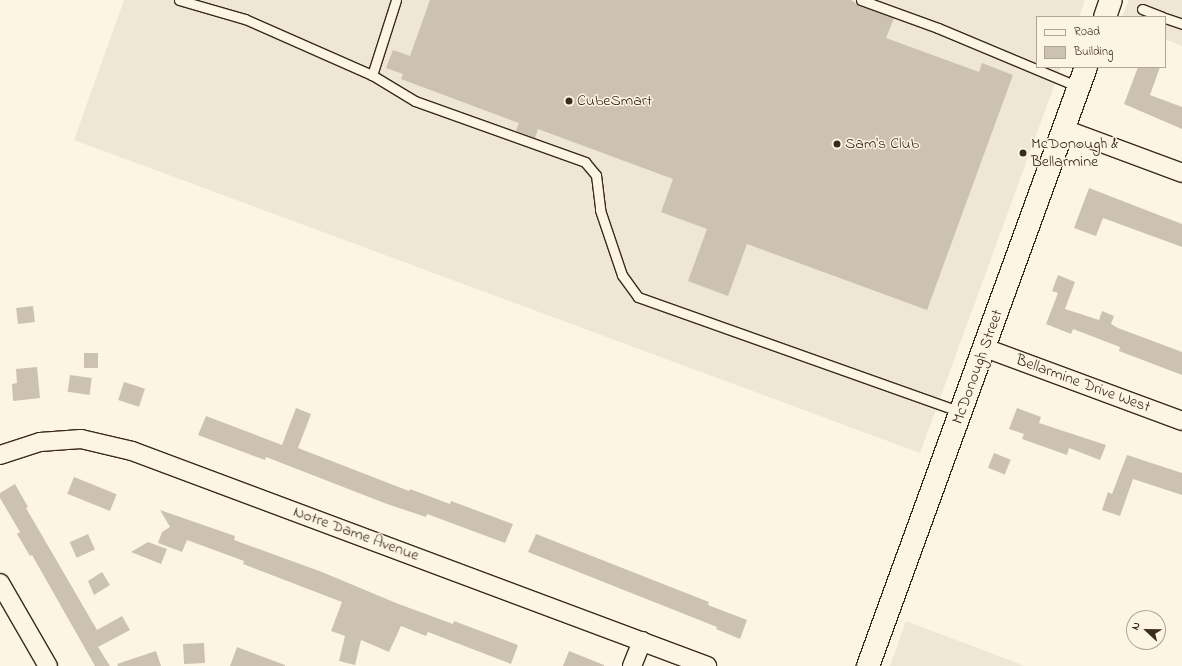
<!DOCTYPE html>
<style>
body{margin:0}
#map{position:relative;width:1182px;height:666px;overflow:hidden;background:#fcf5e5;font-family:"Indie Flower",sans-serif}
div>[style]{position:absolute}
.built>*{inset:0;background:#eee6d6}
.building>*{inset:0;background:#ccc2b3;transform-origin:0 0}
.roads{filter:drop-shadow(1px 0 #3b2a1e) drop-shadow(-1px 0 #3b2a1e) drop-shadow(0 1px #3b2a1e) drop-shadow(0 -1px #3b2a1e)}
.service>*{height:9px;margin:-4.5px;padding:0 4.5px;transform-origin:4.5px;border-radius:4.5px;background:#fcf5e5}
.minor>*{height:18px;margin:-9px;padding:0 9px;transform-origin:9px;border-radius:9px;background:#fcf5e5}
.tertiary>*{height:22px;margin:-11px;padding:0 11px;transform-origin:11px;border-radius:11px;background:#fcf5e5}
.dots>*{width:11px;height:11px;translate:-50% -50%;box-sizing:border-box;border:2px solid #fcf5e5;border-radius:50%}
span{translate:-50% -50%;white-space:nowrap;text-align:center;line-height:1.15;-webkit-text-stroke:3px #fcf5e5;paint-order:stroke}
.poi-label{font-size:16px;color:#3b2a1e}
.left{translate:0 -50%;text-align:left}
.street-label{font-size:16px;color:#3b2a1e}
.legend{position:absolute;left:1036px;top:16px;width:130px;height:52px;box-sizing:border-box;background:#fcf5e5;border:1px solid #afa495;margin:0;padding:5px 7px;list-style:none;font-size:12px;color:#3b2a1e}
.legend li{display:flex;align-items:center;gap:8px;height:20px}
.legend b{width:20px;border:1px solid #afa495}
.north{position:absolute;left:1126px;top:610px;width:40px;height:40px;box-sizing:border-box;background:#fcf5e5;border:1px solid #afa495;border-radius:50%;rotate:292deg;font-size:11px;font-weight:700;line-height:16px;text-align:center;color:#3b2a1e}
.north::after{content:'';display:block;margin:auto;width:14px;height:18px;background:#3b2a1e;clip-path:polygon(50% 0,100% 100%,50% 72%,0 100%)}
</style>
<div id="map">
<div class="built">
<i style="clip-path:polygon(124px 0,1085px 0,1079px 17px,1037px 17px,1037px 67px,1061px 67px,920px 453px,74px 140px)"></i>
<i style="clip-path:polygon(1129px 0,1182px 0,1182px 46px,1165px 39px,1165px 17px,1122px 17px)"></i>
<i style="clip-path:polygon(906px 621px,1025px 666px,890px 666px)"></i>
</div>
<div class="building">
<i style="clip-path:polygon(430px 0,851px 0,859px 6px,894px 18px,886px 38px,979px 72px,982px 63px,1013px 75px,927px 310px,747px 244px,728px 296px,688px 281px,707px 229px,661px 212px,673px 179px,538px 129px,535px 138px,516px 131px,519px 123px,401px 79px,403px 74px,386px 68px,393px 50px,410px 56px)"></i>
<i style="clip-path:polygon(1138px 67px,1160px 67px,1150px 95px,1182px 107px,1182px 129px,1124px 104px)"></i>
<i style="clip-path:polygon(1089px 188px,1182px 224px,1182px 247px,1103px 218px,1096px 236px,1074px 228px)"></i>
<i style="clip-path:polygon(1058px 275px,1075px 282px,1065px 309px,1099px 320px,1102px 311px,1114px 316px,1111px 324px,1118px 328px,1182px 352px,1182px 375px,1119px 351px,1120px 347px,1073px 329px,1071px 334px,1046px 324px,1058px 293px,1052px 291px)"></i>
<i style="left:33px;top:306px;width:16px;height:17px;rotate:83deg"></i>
<i style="left:84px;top:353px;width:14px;height:15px"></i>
<i style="clip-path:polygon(37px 367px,40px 398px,13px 401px,12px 384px,17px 383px,16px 369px)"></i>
<i style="left:70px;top:375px;width:22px;height:17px;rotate:8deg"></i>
<i style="left:124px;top:382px;width:22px;height:19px;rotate:18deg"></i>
<i style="clip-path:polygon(296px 408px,311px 414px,298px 448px,409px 491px,410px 489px,450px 504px,451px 501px,513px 524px,505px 543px,427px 514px,426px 517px,387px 504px,266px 457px,265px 460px,198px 435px,206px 416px,282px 445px)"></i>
<i style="clip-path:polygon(1017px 408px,1041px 417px,1039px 423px,1106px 445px,1100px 460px,1069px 448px,1067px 455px,1022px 439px,1024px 434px,1009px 429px)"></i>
<i style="left:994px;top:453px;width:18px;height:16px;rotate:22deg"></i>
<i style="clip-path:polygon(1127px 455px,1182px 473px,1182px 495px,1133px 479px,1120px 516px,1102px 510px,1108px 492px,1112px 494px)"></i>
<i style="left:74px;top:477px;width:46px;height:18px;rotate:22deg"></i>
<i style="clip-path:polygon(15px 484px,28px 507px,26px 508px,97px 630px,122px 616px,130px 630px,98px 647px,110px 666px,95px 666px,32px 555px,30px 556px,17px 534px,20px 532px,0 498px,0 493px)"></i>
<i style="clip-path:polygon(160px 510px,235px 536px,234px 540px,322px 572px,396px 603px,453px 624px,454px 621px,518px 645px,511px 664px,428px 632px,426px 636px,401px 626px,389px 652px,361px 640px,355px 665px,339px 661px,345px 636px,331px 631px,342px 602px,243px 564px,244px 561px,187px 540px,182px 552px,158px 543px,162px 532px,170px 527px)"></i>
<i style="left:88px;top:534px;width:17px;height:20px;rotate:66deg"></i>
<i style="clip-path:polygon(536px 534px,709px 602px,708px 605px,747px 620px,740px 639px,716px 629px,717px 627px,528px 552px)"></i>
<i style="clip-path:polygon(148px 542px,167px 549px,161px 564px,131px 552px)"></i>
<i style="clip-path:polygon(102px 572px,110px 585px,94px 595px,88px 581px)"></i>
<i style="left:204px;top:643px;width:20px;height:21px;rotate:87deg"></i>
<i style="clip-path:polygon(237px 647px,285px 665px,285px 666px,230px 666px)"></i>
<i style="clip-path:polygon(156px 651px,161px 666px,118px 666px,117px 664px)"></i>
<i style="clip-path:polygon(569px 651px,604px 665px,604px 666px,563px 666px)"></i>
</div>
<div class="roads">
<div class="service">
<i style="left:179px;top:0;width:69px;rotate:16.1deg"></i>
<i style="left:245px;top:19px;width:139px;rotate:23.8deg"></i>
<i style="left:396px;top:0;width:79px;rotate:107.7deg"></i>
<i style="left:372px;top:75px;width:50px;rotate:31.2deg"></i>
<i style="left:415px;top:101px;width:181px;rotate:19.7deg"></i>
<i style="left:585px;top:162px;width:17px;rotate:50deg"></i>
<i style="left:596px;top:175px;width:35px;rotate:83deg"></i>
<i style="left:600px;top:210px;width:69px;rotate:71.3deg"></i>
<i style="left:622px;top:275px;width:27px;rotate:54deg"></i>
<i style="left:638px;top:297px;width:343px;rotate:19.6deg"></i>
<i style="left:861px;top:0;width:82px;rotate:20deg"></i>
<i style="left:938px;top:28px;width:153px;rotate:22.7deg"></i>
<i style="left:1142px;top:9px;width:22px;rotate:21deg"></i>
<i style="left:1165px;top:18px;width:18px;rotate:19deg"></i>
</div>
<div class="minor">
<i style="left:1064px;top:129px;width:126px;rotate:20.4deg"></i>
<i style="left:985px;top:348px;width:210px;rotate:20.3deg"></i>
<i style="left:0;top:455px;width:42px;rotate:-18deg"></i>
<i style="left:40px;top:442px;width:41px;rotate:-4.2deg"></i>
<i style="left:81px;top:439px;width:52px;rotate:13.2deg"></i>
<i style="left:132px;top:451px;width:614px;rotate:20.5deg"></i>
<i style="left:0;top:583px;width:96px;rotate:60deg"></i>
<i style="left:632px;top:666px;width:27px;rotate:-68deg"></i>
</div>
<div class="tertiary">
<i style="left:1105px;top:17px;width:18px;rotate:-71deg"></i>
<i style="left:868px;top:666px;width:637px;rotate:-70deg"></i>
</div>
</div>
<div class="dots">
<i style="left:569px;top:101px;background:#3b2a1e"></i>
<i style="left:837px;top:144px;background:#3b2a1e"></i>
<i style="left:1023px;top:153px;background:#3b2a1e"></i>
</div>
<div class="poi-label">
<span class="left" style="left:577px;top:101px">CubeSmart</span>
<span class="left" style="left:845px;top:144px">Sam's Club</span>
<span class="left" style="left:1031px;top:153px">McDonough &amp;<br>Bellarmine</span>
</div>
<div class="street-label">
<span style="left:978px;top:367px;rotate:-70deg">McDonough Street</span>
<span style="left:1083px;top:384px;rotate:20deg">Bellarmine Drive West</span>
<span style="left:356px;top:534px;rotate:20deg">Notre Dame Avenue</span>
</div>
<ul class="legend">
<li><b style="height:5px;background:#fcf5e5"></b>Road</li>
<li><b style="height:11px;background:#ccc2b3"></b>Building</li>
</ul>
<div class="north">N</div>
</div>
